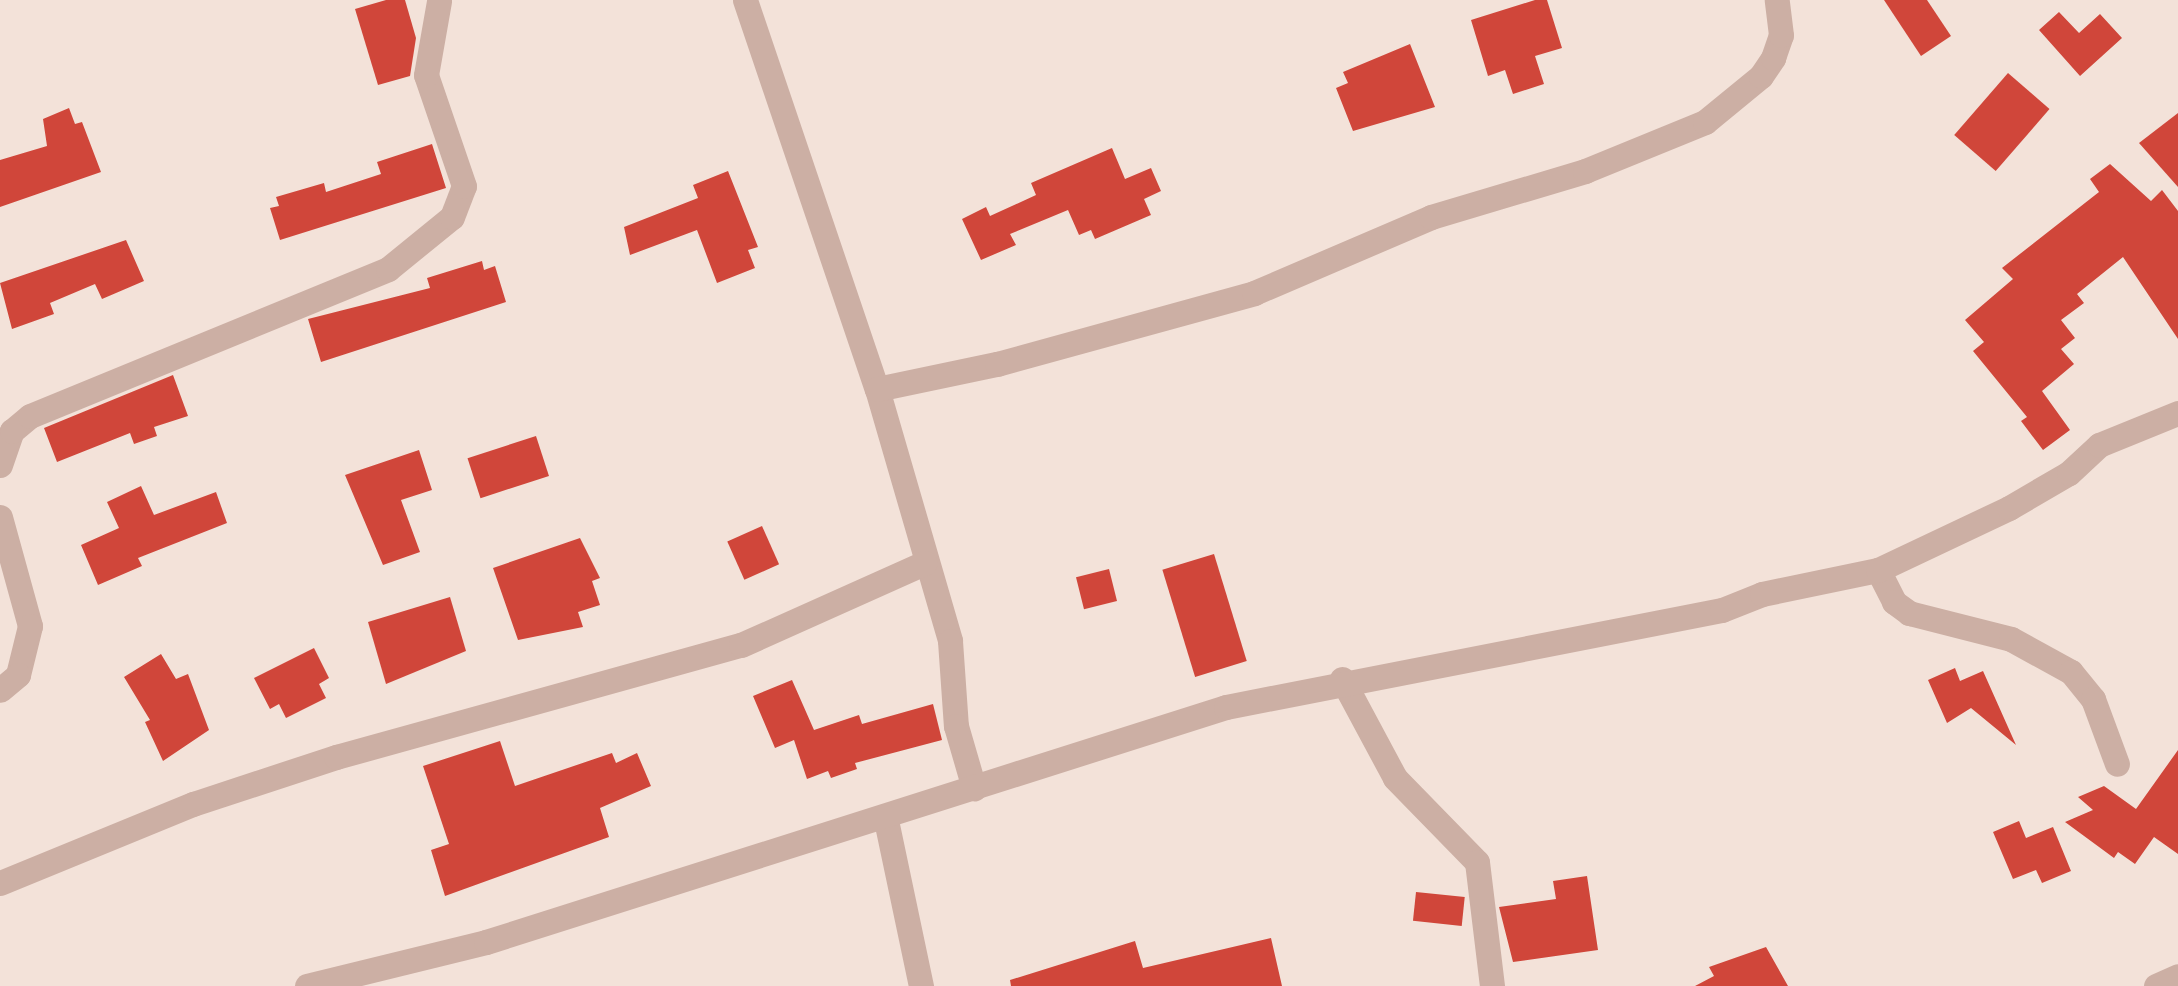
<!DOCTYPE html>
<style>
body{margin:0}
#map{position:relative;width:2178px;height:986px;overflow:hidden;background:#f3e2d9;font-family:Montserrat,sans-serif}
div>[style]{position:absolute}
.building>*{inset:0;background:#d0463a;transform-origin:0 0}
.minor>*{height:25px;margin:-12.5px;padding:0 12.5px;transform-origin:12.5px;border-radius:12.5px;background:#ccafa4}
span{translate:-50% -50%;white-space:nowrap;text-align:center;line-height:1.15;-webkit-text-stroke:8px #fbede5;paint-order:stroke}
</style>
<div id="map">
<div class="building">
<i style="clip-path:polygon(386px 0,405px 0,416px 38px,410px 76px,378px 85px,355px 9px)"></i>
<i style="clip-path:polygon(1535px 0,1547px 0,1562px 48px,1535px 56px,1544px 84px,1513px 94px,1505px 70px,1488px 76px,1471px 20px)"></i>
<i style="clip-path:polygon(1884px 0,1927px 0,1951px 36px,1921px 56px)"></i>
<i style="clip-path:polygon(2059px 12px,2079px 33px,2100px 14px,2122px 38px,2080px 76px,2039px 30px)"></i>
<i style="clip-path:polygon(1410px 44px,1435px 107px,1353px 131px,1336px 88px,1348px 83px,1343px 72px)"></i>
<i style="left:2008px;top:73px;width:55px;height:82px;rotate:41deg"></i>
<i style="clip-path:polygon(69px 108px,75px 124px,82px 122px,101px 172px,0 207px,0 160px,47px 146px,43px 119px)"></i>
<i style="clip-path:polygon(2178px 113px,2178px 187px,2139px 143px)"></i>
<i style="clip-path:polygon(432px 144px,446px 188px,280px 240px,270px 208px,279px 206px,276px 197px,324px 183px,326px 192px,381px 174px,377px 162px)"></i>
<i style="clip-path:polygon(1112px 148px,1125px 179px,1151px 168px,1161px 191px,1144px 199px,1151px 215px,1095px 239px,1091px 230px,1079px 235px,1068px 210px,1010px 234px,1016px 245px,981px 260px,962px 219px,986px 207px,990px 216px,1036px 195px,1031px 183px)"></i>
<i style="clip-path:polygon(2110px 164px,2151px 201px,2162px 190px,2178px 211px,2178px 339px,2123px 257px,2077px 294px,2084px 303px,2061px 320px,2075px 338px,2061px 349px,2074px 364px,2042px 391px,2070px 430px,2043px 450px,2021px 421px,2027px 417px,1973px 351px,1984px 342px,1965px 320px,2013px 279px,2002px 268px,2099px 192px,2090px 179px)"></i>
<i style="clip-path:polygon(728px 171px,758px 247px,748px 250px,755px 268px,717px 283px,697px 230px,630px 255px,624px 227px,698px 198px,693px 185px)"></i>
<i style="clip-path:polygon(126px 240px,144px 281px,102px 299px,95px 284px,50px 303px,54px 314px,12px 329px,0 283px)"></i>
<i style="clip-path:polygon(482px 261px,484px 270px,495px 266px,506px 302px,321px 362px,308px 319px,430px 288px,427px 278px)"></i>
<i style="clip-path:polygon(173px 375px,188px 416px,154px 427px,157px 436px,134px 444px,130px 433px,57px 462px,44px 428px)"></i>
<i style="left:536px;top:436px;width:42px;height:72px;rotate:72deg"></i>
<i style="clip-path:polygon(419px 450px,432px 490px,401px 500px,420px 552px,383px 565px,345px 475px)"></i>
<i style="clip-path:polygon(141px 486px,154px 515px,216px 492px,227px 523px,138px 558px,142px 566px,98px 585px,81px 545px,119px 528px,107px 502px)"></i>
<i style="left:762px;top:526px;width:42px;height:38px;rotate:66deg"></i>
<i style="clip-path:polygon(580px 538px,600px 578px,592px 581px,600px 605px,578px 612px,583px 627px,518px 640px,493px 568px)"></i>
<i style="left:1214px;top:554px;width:112px;height:54px;rotate:73deg"></i>
<i style="left:1109px;top:569px;width:33px;height:34px;rotate:76deg"></i>
<i style="clip-path:polygon(450px 597px,466px 651px,386px 684px,368px 622px)"></i>
<i style="clip-path:polygon(314px 648px,329px 678px,319px 684px,326px 698px,286px 718px,279px 704px,270px 709px,254px 678px)"></i>
<i style="clip-path:polygon(161px 654px,176px 679px,188px 674px,209px 730px,163px 761px,145px 722px,150px 720px,124px 677px)"></i>
<i style="clip-path:polygon(1955px 668px,1960px 681px,1983px 671px,2016px 745px,1971px 708px,1947px 723px,1928px 680px)"></i>
<i style="clip-path:polygon(792px 680px,814px 730px,859px 715px,862px 724px,933px 704px,942px 740px,855px 763px,857px 769px,831px 778px,828px 771px,807px 779px,794px 740px,775px 748px,753px 696px)"></i>
<i style="clip-path:polygon(500px 741px,515px 786px,612px 753px,616px 763px,637px 753px,651px 786px,600px 808px,609px 837px,445px 896px,431px 850px,449px 844px,423px 766px)"></i>
<i style="clip-path:polygon(2178px 750px,2178px 854px,2154px 837px,2135px 864px,2118px 852px,2114px 858px,2065px 822px,2093px 810px,2078px 797px,2104px 786px,2136px 809px)"></i>
<i style="clip-path:polygon(2019px 821px,2026px 838px,2053px 827px,2071px 871px,2042px 883px,2036px 870px,2013px 879px,1993px 832px)"></i>
<i style="clip-path:polygon(1587px 876px,1598px 950px,1513px 962px,1499px 907px,1556px 899px,1553px 881px)"></i>
<i style="left:1416px;top:892px;width:49px;height:29px;rotate:6deg"></i>
<i style="clip-path:polygon(1271px 938px,1282px 986px,1011px 986px,1010px 980px,1135px 941px,1143px 968px)"></i>
<i style="clip-path:polygon(1766px 947px,1788px 986px,1695px 986px,1714px 976px,1709px 967px)"></i>
</div>
<div class="minor">
<i style="left:745px;top:0;width:411px;rotate:71.3deg"></i>
<i style="left:877px;top:389px;width:262px;rotate:73.8deg"></i>
<i style="left:950px;top:641px;width:85px;rotate:86deg"></i>
<i style="left:956px;top:726px;width:65px;rotate:73.8deg"></i>
<i style="left:877px;top:389px;width:123px;rotate:-11.8deg"></i>
<i style="left:997px;top:364px;width:267px;rotate:-15.4deg"></i>
<i style="left:1254px;top:293px;width:193px;rotate:-23.2deg"></i>
<i style="left:1431px;top:217px;width:161px;rotate:-16.6deg"></i>
<i style="left:1585px;top:171px;width:130px;rotate:-22.2deg"></i>
<i style="left:1705px;top:122px;width:72px;rotate:-39.4deg"></i>
<i style="left:1761px;top:76px;width:22px;rotate:-56deg"></i>
<i style="left:1773px;top:58px;width:24px;rotate:-71deg"></i>
<i style="left:1781px;top:35px;width:35px;rotate:-97deg"></i>
<i style="left:0;top:465px;width:36px;rotate:-71deg"></i>
<i style="left:12px;top:431px;width:23px;rotate:-40deg"></i>
<i style="left:30px;top:416px;width:387px;rotate:-22.3deg"></i>
<i style="left:388px;top:269px;width:82px;rotate:-39.1deg"></i>
<i style="left:452px;top:217px;width:33px;rotate:-69deg"></i>
<i style="left:464px;top:186px;width:117px;rotate:-108.9deg"></i>
<i style="left:426px;top:75px;width:75px;rotate:-80deg"></i>
<i style="left:0;top:517px;width:113px;rotate:74.6deg"></i>
<i style="left:30px;top:626px;width:50px;rotate:103.8deg"></i>
<i style="left:18px;top:675px;width:23px;rotate:140deg"></i>
<i style="left:1878px;top:570px;width:36px;rotate:63deg"></i>
<i style="left:1894px;top:602px;width:19px;rotate:36deg"></i>
<i style="left:1909px;top:613px;width:105px;rotate:14.3deg"></i>
<i style="left:2011px;top:639px;width:68px;rotate:28.8deg"></i>
<i style="left:2071px;top:672px;width:35px;rotate:51deg"></i>
<i style="left:2093px;top:699px;width:69px;rotate:69.7deg"></i>
<i style="left:1342px;top:679px;width:112px;rotate:61.8deg"></i>
<i style="left:1395px;top:778px;width:117px;rotate:45.7deg"></i>
<i style="left:1477px;top:862px;width:125px;rotate:83.1deg"></i>
<i style="left:886px;top:820px;width:170px;rotate:78.1deg"></i>
<i style="left:0;top:883px;width:209px;rotate:-22.3deg"></i>
<i style="left:193px;top:804px;width:151px;rotate:-18.2deg"></i>
<i style="left:336px;top:757px;width:420px;rotate:-15.5deg"></i>
<i style="left:741px;top:645px;width:201px;rotate:-24.1deg"></i>
<i style="left:307px;top:986px;width:184px;rotate:-13.8deg"></i>
<i style="left:486px;top:942px;width:776px;rotate:-17.62deg"></i>
<i style="left:1226px;top:707px;width:505px;rotate:-11.07deg"></i>
<i style="left:1722px;top:610px;width:43px;rotate:-21.8deg"></i>
<i style="left:1762px;top:594px;width:118px;rotate:-11.7deg"></i>
<i style="left:1878px;top:570px;width:145px;rotate:-25.3deg"></i>
<i style="left:2009px;top:508px;width:69px;rotate:-30.3deg"></i>
<i style="left:2069px;top:473px;width:41px;rotate:-43deg"></i>
<i style="left:2099px;top:445px;width:85px;rotate:-22.1deg"></i>
<i style="left:2156px;top:986px;width:24px;rotate:-24deg"></i>
</div>
</div>
